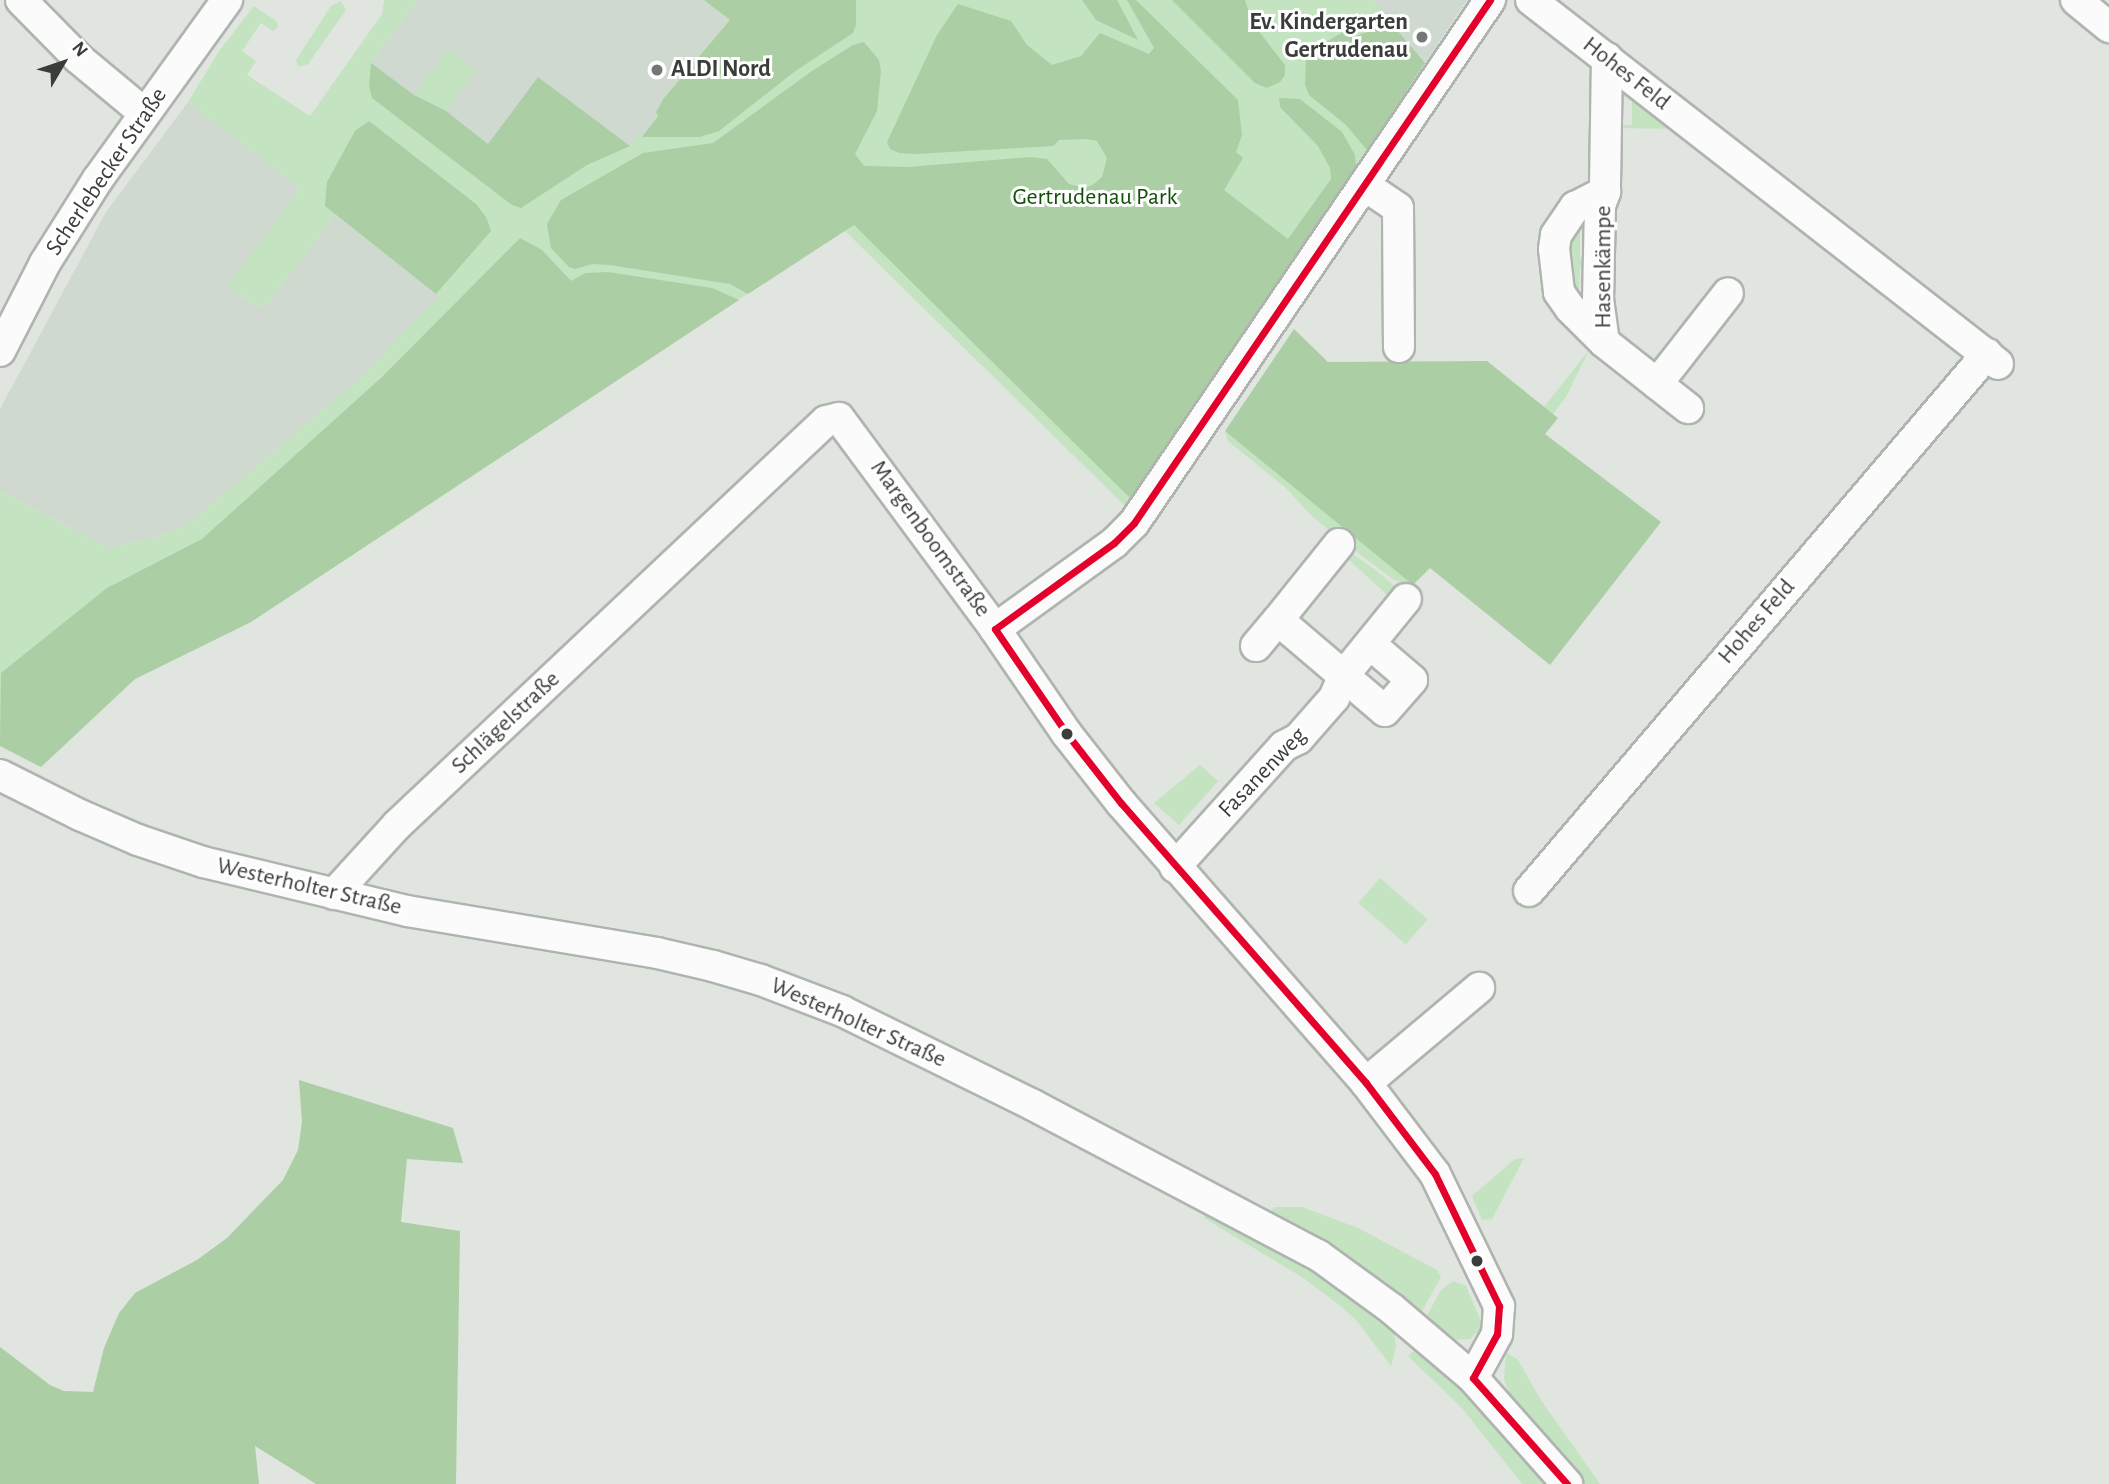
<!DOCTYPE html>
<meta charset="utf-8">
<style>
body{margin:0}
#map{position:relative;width:2109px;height:1484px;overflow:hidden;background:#e0e5e0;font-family:"Alegreya Sans",sans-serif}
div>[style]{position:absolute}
.built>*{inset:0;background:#cfd9cf}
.green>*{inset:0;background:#c4e3c0;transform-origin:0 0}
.forest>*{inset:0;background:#abcea5}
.roads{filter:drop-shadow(2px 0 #b0b4b0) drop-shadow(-2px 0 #b0b4b0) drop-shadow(0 2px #b0b4b0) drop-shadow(0 -2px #b0b4b0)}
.minor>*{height:30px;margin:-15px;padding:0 15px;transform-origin:15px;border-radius:15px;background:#fafbfa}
.bus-1>*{height:7px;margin:-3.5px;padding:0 3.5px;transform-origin:3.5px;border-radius:3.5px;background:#e4002b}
.dots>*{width:19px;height:19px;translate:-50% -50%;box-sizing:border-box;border:4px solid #fff;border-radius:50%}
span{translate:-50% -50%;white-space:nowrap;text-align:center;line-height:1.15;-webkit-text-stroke:6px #fff;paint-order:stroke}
.poi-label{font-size:24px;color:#3a3e3a;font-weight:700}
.right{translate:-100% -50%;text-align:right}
.left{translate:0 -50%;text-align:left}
.street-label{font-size:24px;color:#3a3e3a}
.park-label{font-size:24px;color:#114e06}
.north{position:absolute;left:28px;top:28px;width:70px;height:70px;-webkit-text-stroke:5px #fff;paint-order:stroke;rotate:51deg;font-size:19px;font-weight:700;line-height:28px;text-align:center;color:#3a3e3a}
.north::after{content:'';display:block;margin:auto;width:24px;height:32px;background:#3a3e3a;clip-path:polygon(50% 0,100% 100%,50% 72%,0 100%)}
</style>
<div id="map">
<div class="built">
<i style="clip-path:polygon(418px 0,704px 0,730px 20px,664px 98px,658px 115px,642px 137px,630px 146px,538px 77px,488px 144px,446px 111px,449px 50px,414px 95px,371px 63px)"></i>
<i style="clip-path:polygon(1372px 0,1467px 0,1425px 63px)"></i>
<i style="clip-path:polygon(188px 102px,300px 188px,229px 287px,256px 307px,269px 302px,335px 215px,439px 296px,359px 379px,188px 524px,159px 536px,110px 548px,0 491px,0 409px,106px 212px)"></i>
</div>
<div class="green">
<i style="clip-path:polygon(384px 0,418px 0,371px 63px,414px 95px,448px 49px,476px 70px,446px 111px,488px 144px,538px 77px,630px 146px,640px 133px,642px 136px,658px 116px,656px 112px,664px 98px,730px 20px,704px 0,1372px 0,1425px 63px,1125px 506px,844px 230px,251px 622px,135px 679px,41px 767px,0 746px,0 491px,110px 548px,159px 536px,188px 524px,359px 379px,439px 296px,335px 215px,269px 302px,256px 307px,228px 286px,300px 188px,188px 102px,219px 51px,254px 6px,277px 22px,278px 27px,273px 31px,261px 23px,242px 51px,256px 61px,247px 75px,310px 116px,382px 14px)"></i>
<i style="clip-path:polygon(341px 1px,346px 10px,308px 64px,298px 67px,296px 60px,331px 6px)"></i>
<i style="clip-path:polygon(1614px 80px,1677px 129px,1614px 128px,1614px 125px,1632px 125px,1632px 97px,1617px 96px)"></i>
<i style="clip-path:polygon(1580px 218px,1580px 259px,1593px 254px,1593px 261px,1580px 267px,1579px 292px,1592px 289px,1588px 303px,1569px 298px,1559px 255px)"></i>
<i style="clip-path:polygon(1589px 350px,1566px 397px,1553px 414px,1544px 407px)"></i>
<i style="clip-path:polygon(1225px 431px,1413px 585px,1394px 580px,1342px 541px,1311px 515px,1286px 488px,1228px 441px)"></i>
<i style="clip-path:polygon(1351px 553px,1374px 569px,1404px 594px,1396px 603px,1347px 558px)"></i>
<i style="clip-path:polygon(1200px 765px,1218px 781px,1179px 825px,1154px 803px)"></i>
<i style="left:1380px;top:878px;width:63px;height:33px;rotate:41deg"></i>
<i style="clip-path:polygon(1524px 1158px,1492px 1219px,1482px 1220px,1472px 1196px,1515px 1159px)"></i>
<i style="clip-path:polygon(1208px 1207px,1318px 1269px,1393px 1326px,1396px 1347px,1391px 1366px,1356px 1320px,1338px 1304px,1302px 1277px,1204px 1218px)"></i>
<i style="clip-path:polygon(1274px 1207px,1302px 1207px,1358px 1228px,1437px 1270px,1441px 1277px,1420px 1315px,1269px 1215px)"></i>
<i style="clip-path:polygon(1453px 1281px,1466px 1286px,1483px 1326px,1470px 1339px,1451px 1340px,1425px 1319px,1441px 1290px)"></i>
<i style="clip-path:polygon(1412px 1352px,1426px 1352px,1434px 1357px,1555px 1484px,1522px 1484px,1462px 1408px,1408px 1356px)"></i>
<i style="clip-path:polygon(1506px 1352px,1518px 1360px,1541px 1400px,1600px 1484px,1582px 1484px,1514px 1406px,1504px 1379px)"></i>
</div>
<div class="forest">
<i style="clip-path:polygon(704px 0,856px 0,856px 25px,853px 33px,794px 72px,719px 131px,700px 137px,642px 137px,658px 116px,656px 112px,664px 98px,730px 20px)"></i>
<i style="clip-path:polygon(1082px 0,1117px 0,1138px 40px,1096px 20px)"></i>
<i style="clip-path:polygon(1127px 0,1136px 0,1238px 100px,1242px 135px,1236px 152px,1243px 158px,1224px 190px,1288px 239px,1331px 179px,1330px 168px,1318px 146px,1280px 107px,1279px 98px,1300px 99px,1342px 132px,1355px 155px,1356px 167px,1130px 498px,854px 225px,748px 294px,730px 284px,610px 265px,592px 264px,575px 269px,569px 267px,551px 248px,547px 224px,561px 200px,643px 153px,713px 143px,812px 71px,853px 45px,864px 42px,879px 60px,881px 71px,877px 111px,855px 154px,864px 166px,908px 167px,1030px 157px,1047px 159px,1069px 184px,1085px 188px,1094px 184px,1102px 177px,1107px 158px,1097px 141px,1086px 139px,1059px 140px,1053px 146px,916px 154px,899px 153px,890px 149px,887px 142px,937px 35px,958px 4px,1011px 21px,1027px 45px,1052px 65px,1081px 56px,1100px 33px,1149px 54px,1154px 48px)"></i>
<i style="clip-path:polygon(1172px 0,1245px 0,1253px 24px,1285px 65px,1285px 75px,1280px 82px,1267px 88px,1255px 83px)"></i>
<i style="clip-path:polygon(1380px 10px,1425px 63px,1367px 150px,1346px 125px,1309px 95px,1305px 85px,1306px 54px,1343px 32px,1359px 35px,1374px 30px)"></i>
<i style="clip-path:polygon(371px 63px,414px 95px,446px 111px,488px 144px,538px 77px,630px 146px,587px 165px,521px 208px,512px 205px,372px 98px,369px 86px)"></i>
<i style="clip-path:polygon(369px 121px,476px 204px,486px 217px,491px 231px,436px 294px,325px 206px,327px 182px,355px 131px)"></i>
<i style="clip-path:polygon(520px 238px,542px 250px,571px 281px,585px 273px,608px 272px,712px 288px,739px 300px,251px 622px,135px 679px,41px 767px,0 746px,1px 673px,107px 588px,202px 539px,382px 377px)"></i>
<i style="clip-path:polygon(1294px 329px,1328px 362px,1487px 361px,1558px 418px,1545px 434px,1661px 522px,1550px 665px,1430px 568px,1413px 585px,1225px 431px)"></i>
<i style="clip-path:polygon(299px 1080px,453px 1128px,463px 1163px,407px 1159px,401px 1222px,460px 1231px,456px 1484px,316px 1484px,255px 1446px,259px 1484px,0 1484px,0 1347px,50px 1385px,64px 1391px,93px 1392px,104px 1348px,119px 1313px,135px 1293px,197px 1260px,227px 1238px,283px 1180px,298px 1150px,302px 1122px)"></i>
</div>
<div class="roads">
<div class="minor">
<i style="left:21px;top:0;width:81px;rotate:45.5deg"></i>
<i style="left:78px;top:58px;width:86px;rotate:39.8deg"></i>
<i style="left:1531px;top:0;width:592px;rotate:37.93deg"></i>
<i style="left:2076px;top:0;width:43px;rotate:39.3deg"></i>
<i style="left:1607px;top:58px;width:134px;rotate:90.9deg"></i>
<i style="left:1605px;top:192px;width:15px;rotate:110deg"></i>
<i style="left:1600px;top:206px;width:93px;rotate:91.2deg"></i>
<i style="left:1598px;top:299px;width:43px;rotate:82.1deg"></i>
<i style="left:1604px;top:342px;width:107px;rotate:38.2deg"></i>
<i style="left:1364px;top:185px;width:41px;rotate:34.1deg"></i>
<i style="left:1398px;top:208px;width:139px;rotate:89.6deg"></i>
<i style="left:1604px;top:342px;width:48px;rotate:-135deg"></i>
<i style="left:1570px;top:308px;width:19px;rotate:-125deg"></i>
<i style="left:1559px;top:292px;width:43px;rotate:-96.6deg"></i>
<i style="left:1554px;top:249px;width:14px;rotate:-82deg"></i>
<i style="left:1556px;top:235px;width:34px;rotate:-56deg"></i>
<i style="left:1575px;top:207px;width:34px;rotate:-27deg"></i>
<i style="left:0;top:351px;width:99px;rotate:-62.9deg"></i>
<i style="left:45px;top:263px;width:99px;rotate:-57.8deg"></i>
<i style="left:98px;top:179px;width:221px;rotate:-54.2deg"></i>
<i style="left:1657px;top:384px;width:115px;rotate:-52deg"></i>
<i style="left:1339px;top:544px;width:97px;rotate:128.8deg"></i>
<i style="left:1278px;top:620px;width:140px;rotate:40.4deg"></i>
<i style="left:1385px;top:711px;width:41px;rotate:-48.9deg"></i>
<i style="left:1412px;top:680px;width:55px;rotate:-139.4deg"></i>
<i style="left:995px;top:629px;width:147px;rotate:-35.9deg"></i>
<i style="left:1114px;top:543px;width:28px;rotate:-45deg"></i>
<i style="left:1134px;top:523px;width:633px;rotate:-55.76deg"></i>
<i style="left:1256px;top:646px;width:34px;rotate:-50deg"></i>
<i style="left:0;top:775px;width:89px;rotate:26.6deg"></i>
<i style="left:80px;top:815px;width:63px;rotate:23.3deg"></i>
<i style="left:138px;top:840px;width:69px;rotate:18.7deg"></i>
<i style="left:203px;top:862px;width:210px;rotate:13.5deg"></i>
<i style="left:407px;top:911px;width:254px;rotate:9.5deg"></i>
<i style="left:657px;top:953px;width:57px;rotate:13.1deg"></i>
<i style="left:713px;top:966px;width:50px;rotate:16.3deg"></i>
<i style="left:761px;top:980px;width:87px;rotate:20.9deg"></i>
<i style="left:842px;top:1011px;width:213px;rotate:26.2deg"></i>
<i style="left:1033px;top:1105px;width:322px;rotate:27.8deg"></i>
<i style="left:1318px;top:1255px;width:92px;rotate:36.1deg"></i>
<i style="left:1392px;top:1309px;width:106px;rotate:40.4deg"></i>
<i style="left:1473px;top:1378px;width:142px;rotate:48.4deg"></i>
<i style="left:1175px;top:867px;width:163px;rotate:-48deg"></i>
<i style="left:1284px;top:746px;width:16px;rotate:-27deg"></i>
<i style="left:1298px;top:739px;width:55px;rotate:-48.7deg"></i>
<i style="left:1334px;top:698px;width:25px;rotate:-67deg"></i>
<i style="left:1344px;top:675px;width:98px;rotate:-50.8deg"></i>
<i style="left:1529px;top:891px;width:706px;rotate:-49.54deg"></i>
<i style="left:334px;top:894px;width:93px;rotate:-47.6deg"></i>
<i style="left:397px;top:825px;width:589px;rotate:-43.28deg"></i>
<i style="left:826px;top:421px;width:13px;rotate:-13deg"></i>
<i style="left:839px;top:418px;width:262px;rotate:53.5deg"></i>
<i style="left:995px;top:629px;width:127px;rotate:55.6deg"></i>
<i style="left:1067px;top:734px;width:88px;rotate:52deg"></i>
<i style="left:1121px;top:803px;width:372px;rotate:48.8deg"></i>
<i style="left:1366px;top:1083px;width:114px;rotate:52.8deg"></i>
<i style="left:1435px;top:1174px;width:147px;rotate:64.1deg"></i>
<i style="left:1499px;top:1306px;width:28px;rotate:94deg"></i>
<i style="left:1497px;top:1334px;width:50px;rotate:118.6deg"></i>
<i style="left:1366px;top:1083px;width:148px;rotate:-40.1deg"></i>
</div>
</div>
<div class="bus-1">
<i style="left:995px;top:629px;width:127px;rotate:55.6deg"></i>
<i style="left:1067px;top:734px;width:88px;rotate:52deg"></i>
<i style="left:1121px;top:803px;width:372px;rotate:48.8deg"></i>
<i style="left:1366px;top:1083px;width:114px;rotate:52.8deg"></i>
<i style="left:1435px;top:1174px;width:147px;rotate:64.1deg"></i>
<i style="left:1499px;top:1306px;width:28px;rotate:94deg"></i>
<i style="left:1497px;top:1334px;width:50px;rotate:118.6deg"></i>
<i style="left:995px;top:629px;width:147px;rotate:-35.9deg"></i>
<i style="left:1114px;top:543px;width:28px;rotate:-45deg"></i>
<i style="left:1134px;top:523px;width:633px;rotate:-55.76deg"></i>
<i style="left:1473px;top:1378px;width:142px;rotate:48.4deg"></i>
</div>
<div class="dots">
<i style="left:1422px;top:37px;background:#747874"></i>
<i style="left:657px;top:70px;background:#747874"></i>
<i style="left:1067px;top:734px;background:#3a3e3a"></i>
<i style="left:1477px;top:1261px;background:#3a3e3a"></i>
</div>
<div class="poi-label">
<span class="right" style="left:1408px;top:37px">Ev. Kindergarten<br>Gertrudenau</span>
<span class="left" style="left:671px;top:70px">ALDI Nord</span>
</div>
<div class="street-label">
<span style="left:1626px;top:74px;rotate:38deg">Hohes Feld</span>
<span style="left:107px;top:172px;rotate:-56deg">Scherlebecker Straße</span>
<span style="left:1604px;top:267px;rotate:-90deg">Hasenkämpe</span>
<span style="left:930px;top:539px;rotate:54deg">Margenboomstraße</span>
<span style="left:1757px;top:622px;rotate:-49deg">Hohes Feld</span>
<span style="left:506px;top:723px;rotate:-43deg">Schlägelstraße</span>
<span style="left:1263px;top:773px;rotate:-46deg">Fasanenweg</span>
<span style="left:309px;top:887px;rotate:13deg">Westerholter Straße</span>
<span style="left:858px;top:1023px;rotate:24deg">Westerholter Straße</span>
</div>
<div class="park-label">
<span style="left:1095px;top:198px">Gertrudenau Park</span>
</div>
<div class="north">N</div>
</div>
